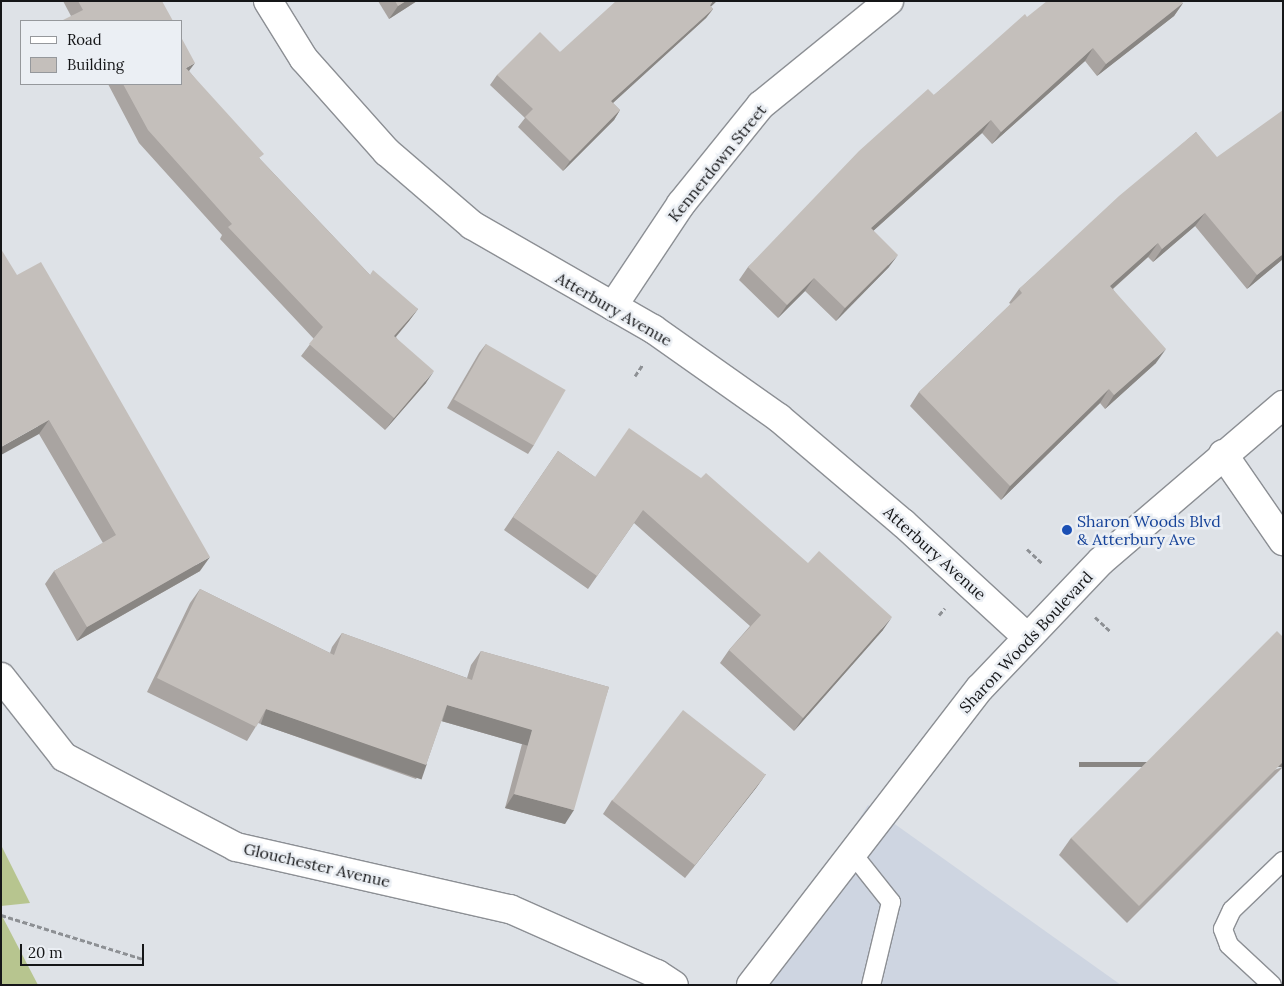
<!DOCTYPE html>
<style>
body{margin:0}
#map{position:relative;width:1284px;height:986px;overflow:hidden;background:#dee2e7;font-family:Lora,serif}
div>[style]{position:absolute}
.built>*{inset:0;background:#ced5e1}
.green>*{inset:0;background:#b7c58f}
.path>*{height:3px;margin-top:-1.5px;transform-origin:0;background:repeating-linear-gradient(90deg,#8d9094 0 5px,transparent 0 7.5px)}
.roads{filter:drop-shadow(1px 0 #8c8f94) drop-shadow(-1px 0 #8c8f94) drop-shadow(0 1px #8c8f94) drop-shadow(0 -1px #8c8f94)}
.service>*{height:18px;margin:-9px;padding:0 9px;transform-origin:9px;border-radius:9px;background:#fff}
.minor>*{height:28px;margin:-14px;padding:0 14px;transform-origin:14px;border-radius:14px;background:#fff}
.tertiary>*{height:28px;margin:-14px;padding:0 14px;transform-origin:14px;border-radius:14px;background:#fff}
.wall>*{inset:0;background:#a9a4a1}
.shaded-wall>*{inset:0;background:#898683;transform-origin:0 0}
.building>*{inset:0;background:#c4bfbb;transform-origin:0 0}
.dots>*{width:14px;height:14px;translate:-50% -50%;box-sizing:border-box;border:2px solid #ebeff4;border-radius:50%}
span{translate:-50% -50%;white-space:nowrap;text-align:center;line-height:1.15;-webkit-text-stroke:5px #ebeff4;paint-order:stroke}
.street-label{font-size:16px;color:#151618}
.transit-label{font-size:16px;color:#164399}
.left{translate:0 -50%;text-align:left}
.frame{position:absolute;inset:0;border:2px solid #151618;pointer-events:none}
.legend{position:absolute;left:20px;top:20px;width:162px;height:65px;box-sizing:border-box;background:#ebeff4;border:1px solid #95989c;margin:0;padding:6px 9px;list-style:none;font-size:15px;color:#151618}
.legend li{display:flex;align-items:center;gap:10px;height:25px}
.legend b{width:25px;border:1px solid #95989c}
.scale{position:absolute;left:20px;top:944px;width:124px;height:22px;box-sizing:border-box;border:2px solid #151618;border-top:0;padding-left:6px;font-size:15px;line-height:18px;white-space:nowrap;color:#151618;-webkit-text-stroke:4px #ebeff4;paint-order:stroke}
</style>
<div id="map">
<div class="built">
<i style="clip-path:polygon(868px 805px,1121px 985px,754px 985px)"></i>
</div>
<div class="green">
<i style="clip-path:polygon(1px 845px,30px 903px,1px 906px)"></i>
<i style="clip-path:polygon(1px 914px,38px 985px,1px 985px)"></i>
</div>
<div class="path">
<i style="left:635px;top:376px;width:14px;rotate:-56deg"></i>
<i style="left:1027px;top:549px;width:21px;rotate:43deg"></i>
<i style="left:939px;top:615px;width:9px;rotate:-49deg"></i>
<i style="left:1095px;top:617px;width:22px;rotate:43deg"></i>
<i style="left:1px;top:915px;width:149px;rotate:17.2deg"></i>
</div>
<div class="roads">
<div class="service">
<i style="left:852px;top:853px;width:63px;rotate:51.5deg"></i>
<i style="left:891px;top:902px;width:85px;rotate:103.5deg"></i>
<i style="left:1272px;top:985px;width:59px;rotate:-137.1deg"></i>
<i style="left:1229px;top:945px;width:17px;rotate:-111deg"></i>
<i style="left:1223px;top:929px;width:21px;rotate:-65deg"></i>
<i style="left:1232px;top:910px;width:71px;rotate:-43.9deg"></i>
</div>
<div class="minor">
<i style="left:268px;top:1px;width:68px;rotate:58.2deg"></i>
<i style="left:304px;top:59px;width:125px;rotate:48.3deg"></i>
<i style="left:387px;top:152px;width:112px;rotate:40.7deg"></i>
<i style="left:472px;top:225px;width:209px;rotate:29.9deg"></i>
<i style="left:653px;top:329px;width:154px;rotate:35.2deg"></i>
<i style="left:779px;top:418px;width:162px;rotate:40.3deg"></i>
<i style="left:903px;top:523px;width:168px;rotate:42.6deg"></i>
<i style="left:613px;top:306px;width:123px;rotate:-56.3deg"></i>
<i style="left:681px;top:204px;width:127px;rotate:-51.1deg"></i>
<i style="left:761px;top:105px;width:165px;rotate:-39.1deg"></i>
<i style="left:1223px;top:454px;width:106px;rotate:55.4deg"></i>
<i style="left:1px;top:677px;width:102px;rotate:51.8deg"></i>
<i style="left:64px;top:757px;width:194px;rotate:27.6deg"></i>
<i style="left:236px;top:847px;width:281px;rotate:12.8deg"></i>
<i style="left:510px;top:909px;width:161px;rotate:23.9deg"></i>
<i style="left:657px;top:974px;width:20px;rotate:33deg"></i>
</div>
<div class="tertiary">
<i style="left:751px;top:985px;width:375px;rotate:-52.4deg"></i>
<i style="left:980px;top:688px;width:175px;rotate:-46.4deg"></i>
<i style="left:1101px;top:561px;width:240px;rotate:-40.6deg"></i>
</div>
</div>
<div class="wall">
<i style="clip-path:polygon(63px 1px,162px 1px,71px 16px)"></i>
<i style="clip-path:polygon(378px 1px,417px 1px,389px 19px)"></i>
<i style="clip-path:polygon(1183px 3px,1174px 16px,1097px 76px,1085px 61px,992px 144px,982px 133px,873px 231px,889px 267px,836px 321px,805px 291px,778px 318px,739px 280px,748px 267px,934px 95px,1027px 17px)"></i>
<i style="clip-path:polygon(711px 7px,713px 9px,706px 18px,613px 103px,620px 110px,614px 120px,563px 171px,518px 127px,525px 118px,490px 85px,497px 75px,560px 52px)"></i>
<i style="clip-path:polygon(189px 71px,260px 159px,370px 275px,418px 309px,409px 321px,396px 337px,426px 383px,385px 430px,301px 356px,314px 339px,220px 239px,222px 235px,139px 143px,108px 84px,181px 84px)"></i>
<i style="clip-path:polygon(1196px 132px,1283px 259px,1247px 289px,1195px 226px,1153px 262px,1148px 257px,1113px 289px,1156px 363px,1105px 409px,1100px 403px,1001px 500px,910px 406px,919px 392px,1011px 304px,1009px 303px,1019px 289px)"></i>
<i style="clip-path:polygon(17px 275px,200px 571px,77px 641px,45px 584px,54px 571px,103px 543px,39px 434px)"></i>
<i style="clip-path:polygon(486px 344px,534px 445px,528px 454px,447px 408px,479px 353px)"></i>
<i style="clip-path:polygon(558px 451px,595px 477px,883px 630px,794px 731px,720px 663px,729px 650px,750px 626px,634px 523px,588px 589px,504px 530px)"></i>
<i style="clip-path:polygon(200px 589px,330px 653px,332px 647px,342px 633px,467px 678px,471px 665px,481px 651px,609px 687px,565px 824px,505px 808px,522px 744px,441px 721px,426px 765px,416px 779px,258px 723px,247px 741px,147px 692px,190px 603px)"></i>
<i style="clip-path:polygon(1283px 767px,1127px 923px,1059px 855px,1071px 838px)"></i>
<i style="clip-path:polygon(766px 774px,756px 788px,685px 878px,603px 814px,612px 800px)"></i>
</div>
<div class="shaded-wall">
<i style="clip-path:polygon(406px 1px,417px 1px,389px 19px,398px 6px)"></i>
<i style="clip-path:polygon(713px 1px,717px 1px,703px 14px,710px 5px)"></i>
<i style="clip-path:polygon(1183px 3px,1174px 16px,1097px 76px,1106px 64px)"></i>
<i style="clip-path:polygon(713px 9px,706px 18px,604px 111px,611px 101px)"></i>
<i style="clip-path:polygon(1093px 48px,1085px 61px,992px 144px,1001px 132px)"></i>
<i style="clip-path:polygon(195px 63px,186px 75px,186px 68px)"></i>
<i style="clip-path:polygon(620px 110px,614px 120px,563px 171px,570px 161px)"></i>
<i style="clip-path:polygon(991px 120px,982px 133px,862px 241px,871px 228px)"></i>
<i style="clip-path:polygon(1205px 213px,1195px 226px,1153px 262px,1162px 249px)"></i>
<i style="clip-path:polygon(1158px 243px,1148px 257px,1100px 300px,1110px 286px)"></i>
<i style="clip-path:polygon(1283px 254px,1283px 259px,1247px 289px,1257px 275px)"></i>
<i style="clip-path:polygon(898px 255px,889px 267px,836px 321px,845px 308px)"></i>
<i style="clip-path:polygon(814px 278px,805px 291px,778px 318px,787px 305px)"></i>
<i style="clip-path:polygon(418px 309px,409px 321px,386px 348px,394px 336px)"></i>
<i style="clip-path:polygon(1166px 349px,1156px 363px,1105px 409px,1114px 395px)"></i>
<i style="clip-path:polygon(434px 371px,426px 383px,385px 430px,394px 418px)"></i>
<i style="clip-path:polygon(1109px 389px,1100px 403px,1001px 500px,1010px 486px)"></i>
<i style="clip-path:polygon(49px 420px,39px 434px,1px 455px,1px 447px)"></i>
<i style="clip-path:polygon(210px 557px,200px 571px,77px 641px,87px 627px)"></i>
<i style="clip-path:polygon(892px 617px,883px 630px,794px 731px,803px 718px)"></i>
<i style="left:447px;top:705px;width:89px;height:17px;rotate:16deg"></i>
<i style="left:266px;top:709px;width:170px;height:16px;rotate:19deg"></i>
<i style="left:1283px;top:762px;width:5px;height:204px;rotate:90deg"></i>
<i style="clip-path:polygon(766px 774px,756px 788px,685px 878px,695px 865px)"></i>
<i style="clip-path:polygon(514px 794px,574px 810px,565px 824px,505px 808px)"></i>
</div>
<div class="building">
<i style="clip-path:polygon(78px 1px,162px 1px,173px 21px,61px 21px,83px 10px)"></i>
<i style="clip-path:polygon(395px 1px,406px 1px,398px 6px)"></i>
<i style="clip-path:polygon(616px 1px,713px 1px,710px 5px,713px 9px,611px 101px,620px 110px,570px 161px,525px 117px,533px 109px,497px 75px,540px 32px,560px 52px)"></i>
<i style="clip-path:polygon(1047px 1px,1181px 1px,1183px 3px,1106px 64px,1093px 48px,1001px 132px,991px 120px,871px 228px,898px 255px,845px 308px,814px 278px,787px 305px,748px 267px,859px 151px,928px 89px,934px 95px,1025px 14px,1027px 17px)"></i>
<i style="clip-path:polygon(181px 37px,195px 63px,186px 68px,264px 154px,259px 158px,370px 275px,373px 270px,418px 309px,394px 336px,434px 371px,394px 418px,309px 344px,323px 327px,228px 227px,232px 224px,148px 130px,123px 84px,181px 84px)"></i>
<i style="clip-path:polygon(1283px 110px,1283px 254px,1257px 275px,1205px 213px,1162px 249px,1158px 243px,1110px 286px,1166px 349px,1114px 395px,1109px 389px,1010px 486px,919px 392px,1022px 293px,1019px 289px,1119px 196px,1196px 132px,1217px 157px)"></i>
<i style="clip-path:polygon(1px 249px,17px 275px,41px 262px,210px 557px,87px 627px,54px 571px,116px 535px,49px 420px,1px 447px)"></i>
<i style="left:486px;top:344px;width:92px;height:64px;rotate:30deg"></i>
<i style="clip-path:polygon(629px 428px,701px 478px,706px 473px,808px 563px,819px 551px,892px 617px,803px 718px,729px 650px,761px 615px,643px 510px,597px 576px,513px 517px,558px 451px,595px 477px)"></i>
<i style="clip-path:polygon(200px 589px,334px 655px,342px 633px,472px 680px,481px 651px,609px 687px,574px 810px,514px 794px,532px 730px,447px 705px,426px 765px,266px 709px,256px 727px,157px 678px)"></i>
<i style="clip-path:polygon(1277px 631px,1283px 637px,1283px 762px,1139px 906px,1071px 838px)"></i>
<i style="left:683px;top:710px;width:105px;height:115px;rotate:38deg"></i>
</div>
<div class="dots">
<i style="left:1067px;top:530px;background:#1a4fb4"></i>
</div>
<div class="street-label">
<span style="left:717px;top:163px;rotate:-51deg">Kennerdown Street</span>
<span style="left:614px;top:309px;rotate:30deg">Atterbury Avenue</span>
<span style="left:935px;top:553px;rotate:42deg">Atterbury Avenue</span>
<span style="left:1026px;top:642px;rotate:-47deg">Sharon Woods Boulevard</span>
<span style="left:317px;top:865px;rotate:13deg">Glouchester Avenue</span>
</div>
<div class="transit-label">
<span class="left" style="left:1077px;top:530px">Sharon Woods Blvd<br>&amp; Atterbury Ave</span>
</div>
<div class="frame"></div>
<ul class="legend">
<li><b style="height:6px;background:#fff"></b>Road</li>
<li><b style="height:14px;background:#c4bfbb"></b>Building</li>
</ul>
<div class="scale">20 m</div>
</div>
